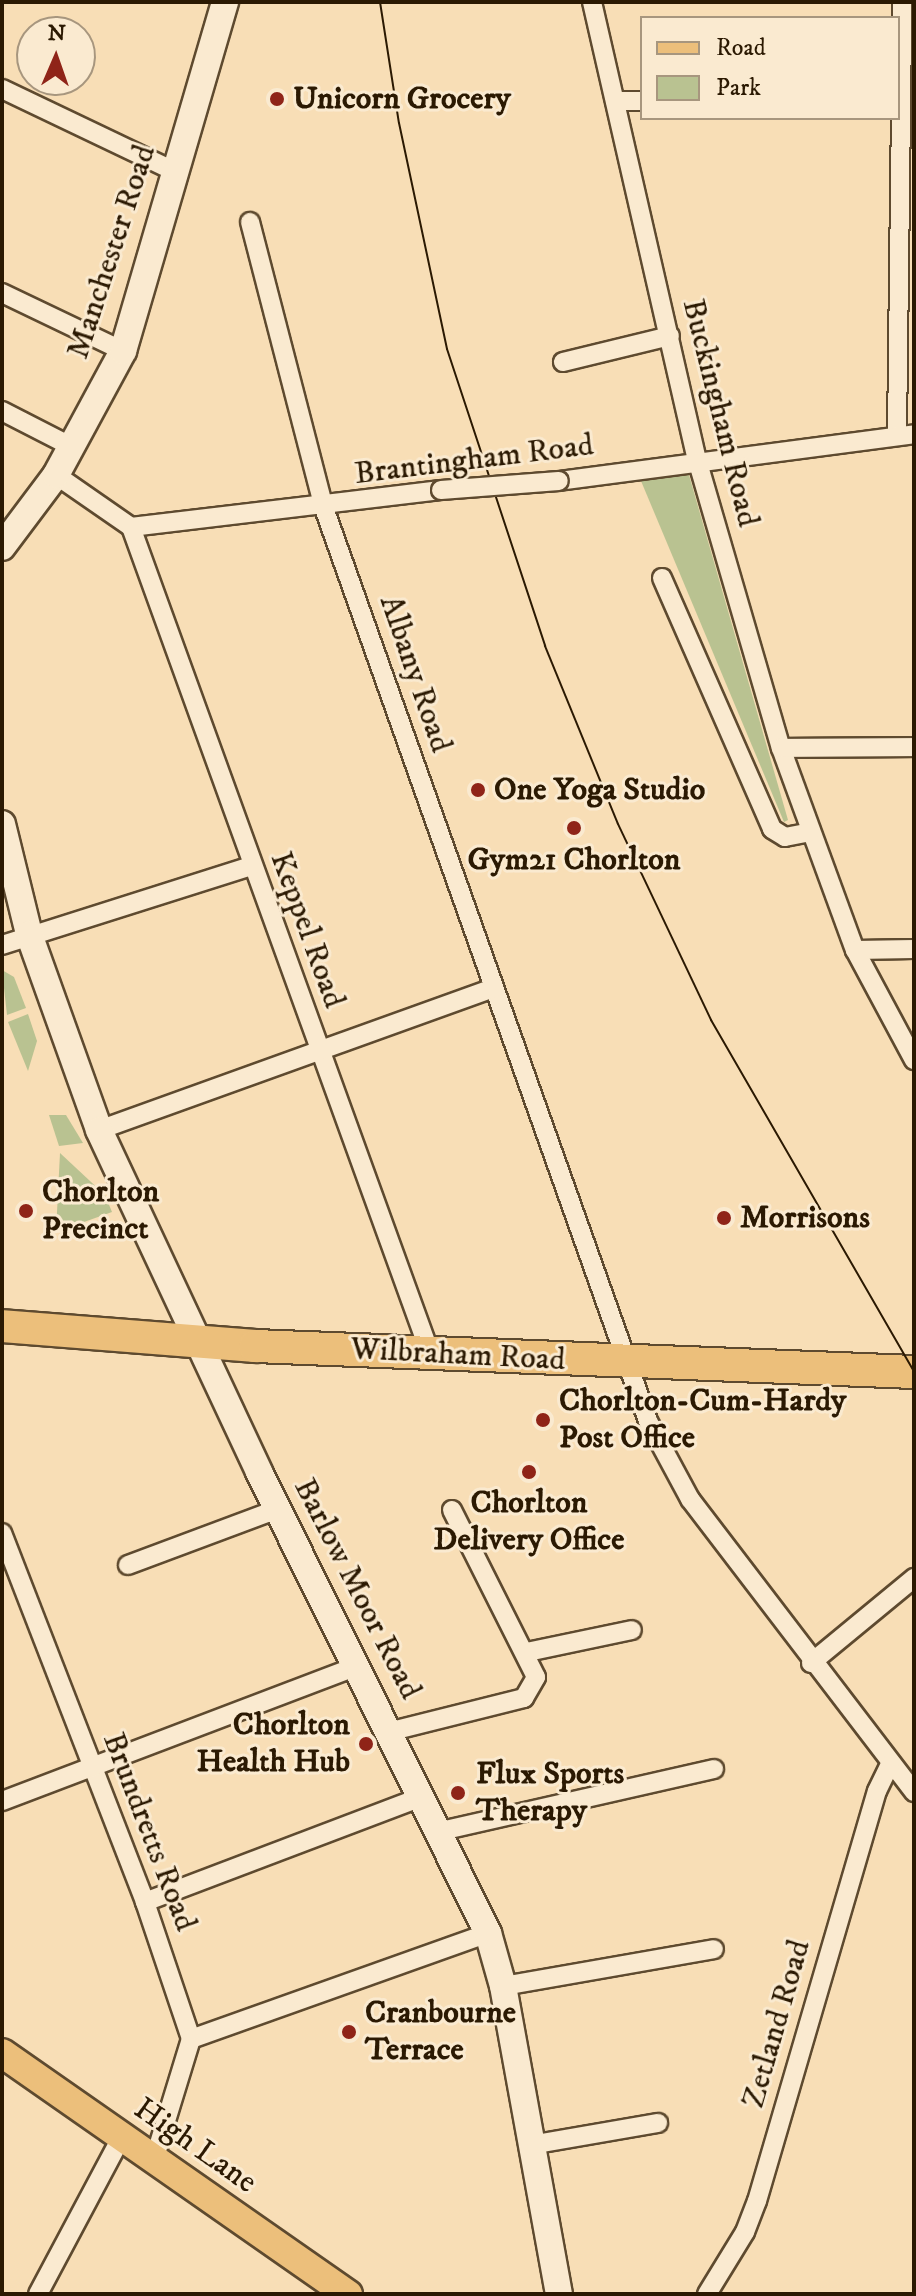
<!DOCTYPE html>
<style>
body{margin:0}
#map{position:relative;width:916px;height:2296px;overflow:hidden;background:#f8deb6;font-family:"IM FELL DW Pica",serif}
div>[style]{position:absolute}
.green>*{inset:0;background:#b9c291}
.roads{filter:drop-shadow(2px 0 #5e4a2f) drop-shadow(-2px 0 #5e4a2f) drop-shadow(0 2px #5e4a2f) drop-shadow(0 -2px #5e4a2f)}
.street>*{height:18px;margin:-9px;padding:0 9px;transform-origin:9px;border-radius:9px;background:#faead0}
.secondary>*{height:26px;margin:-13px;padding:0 13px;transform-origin:13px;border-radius:13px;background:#faead0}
.primary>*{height:28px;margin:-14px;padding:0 14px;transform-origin:14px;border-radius:14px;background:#ecbf7b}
.highway>*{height:32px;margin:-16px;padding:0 16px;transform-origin:16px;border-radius:16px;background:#ecbf7b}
.tram>*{height:2px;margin:-1px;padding:0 1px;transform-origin:1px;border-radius:1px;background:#2b1902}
.bridges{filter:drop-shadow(2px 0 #5e4a2f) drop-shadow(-2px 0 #5e4a2f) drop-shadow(0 2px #5e4a2f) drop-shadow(0 -2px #5e4a2f)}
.street-bridge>*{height:18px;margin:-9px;padding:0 9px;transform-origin:9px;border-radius:9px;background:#faead0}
.dots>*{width:22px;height:22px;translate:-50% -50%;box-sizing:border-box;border:4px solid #faead0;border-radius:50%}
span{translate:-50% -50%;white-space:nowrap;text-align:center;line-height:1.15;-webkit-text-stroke:6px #faead0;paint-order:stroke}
.poi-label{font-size:32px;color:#2b1902;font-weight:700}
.left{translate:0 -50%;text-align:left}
.right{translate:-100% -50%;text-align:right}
.street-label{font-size:32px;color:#2b1902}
.frame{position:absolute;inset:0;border:4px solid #2b1902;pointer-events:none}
.legend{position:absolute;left:640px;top:16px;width:260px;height:104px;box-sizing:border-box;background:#faead0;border:2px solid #a7967e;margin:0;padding:10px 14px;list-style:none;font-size:24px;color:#2b1902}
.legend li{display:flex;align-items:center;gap:16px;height:40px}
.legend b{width:40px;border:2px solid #a7967e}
.north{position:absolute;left:16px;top:16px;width:80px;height:80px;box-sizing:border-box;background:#faead0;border:2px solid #a7967e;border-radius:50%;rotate:2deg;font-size:22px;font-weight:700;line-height:32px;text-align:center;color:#2b1902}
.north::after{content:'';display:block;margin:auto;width:28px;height:36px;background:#8f2418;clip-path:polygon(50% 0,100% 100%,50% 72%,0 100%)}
</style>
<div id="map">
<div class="green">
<i style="clip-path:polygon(689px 475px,788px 820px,784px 822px,641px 481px)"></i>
<i style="clip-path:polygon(2px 970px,14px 977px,26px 1008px,7px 1015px)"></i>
<i style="clip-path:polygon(28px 1014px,37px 1041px,28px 1071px,8px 1022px)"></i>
<i style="clip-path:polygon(49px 1115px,66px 1115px,83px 1143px,59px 1146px)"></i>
<i style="clip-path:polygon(60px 1153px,105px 1195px,112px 1212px,56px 1232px)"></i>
</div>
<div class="roads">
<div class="street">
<i style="left:592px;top:2px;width:473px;rotate:77.1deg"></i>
<i style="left:698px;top:463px;width:297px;rotate:73.8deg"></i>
<i style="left:781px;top:748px;width:215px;rotate:69.9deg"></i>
<i style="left:855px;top:950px;width:125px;rotate:61.8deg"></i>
<i style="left:2px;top:89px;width:191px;rotate:25.5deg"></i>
<i style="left:615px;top:101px;width:27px"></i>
<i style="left:250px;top:222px;width:295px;rotate:75.5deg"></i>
<i style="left:324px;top:508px;width:969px;rotate:70.46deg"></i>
<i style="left:648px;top:1421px;width:89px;rotate:61.7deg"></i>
<i style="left:690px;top:1499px;width:369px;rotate:52.6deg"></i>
<i style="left:2px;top:293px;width:134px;rotate:25.6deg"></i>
<i style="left:563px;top:362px;width:110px;rotate:-13.7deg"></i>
<i style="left:2px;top:411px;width:79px;rotate:27.2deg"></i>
<i style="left:897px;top:435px;width:433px;rotate:-89.3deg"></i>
<i style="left:56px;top:475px;width:91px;rotate:34.7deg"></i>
<i style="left:131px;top:527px;width:312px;rotate:-6.8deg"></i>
<i style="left:559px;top:481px;width:358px;rotate:-7.5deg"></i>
<i style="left:131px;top:527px;width:878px;rotate:70.1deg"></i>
<i style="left:662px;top:578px;width:274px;rotate:66.3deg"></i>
<i style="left:772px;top:829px;width:15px;rotate:32deg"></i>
<i style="left:785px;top:837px;width:25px;rotate:-11deg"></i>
<i style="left:781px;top:748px;width:133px;rotate:-0.4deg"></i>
<i style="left:2px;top:945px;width:261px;rotate:-17.6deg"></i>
<i style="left:855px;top:950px;width:59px;rotate:-1deg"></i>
<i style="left:99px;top:1130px;width:420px;rotate:-19.8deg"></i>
<i style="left:2px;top:1533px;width:396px;rotate:68.8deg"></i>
<i style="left:145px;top:1902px;width:145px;rotate:71.4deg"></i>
<i style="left:191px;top:2039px;width:123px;rotate:107deg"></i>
<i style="left:128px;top:1565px;width:160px;rotate:-20.5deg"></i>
<i style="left:527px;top:1652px;width:107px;rotate:-11.8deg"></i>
<i style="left:811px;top:1663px;width:134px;rotate:-39.5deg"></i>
<i style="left:392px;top:1731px;width:136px;rotate:-14deg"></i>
<i style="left:524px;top:1698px;width:24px;rotate:-60deg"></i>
<i style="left:536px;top:1677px;width:187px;rotate:-116.7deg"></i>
<i style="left:2px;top:1801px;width:381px;rotate:-20.8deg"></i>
<i style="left:441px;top:1831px;width:280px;rotate:-12.8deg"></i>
<i style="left:145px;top:1902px;width:298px;rotate:-20.8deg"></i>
<i style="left:503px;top:1986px;width:214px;rotate:-9.9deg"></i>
<i style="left:191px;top:2039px;width:315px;rotate:-19.6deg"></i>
<i style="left:530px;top:2145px;width:130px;rotate:-9.8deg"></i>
<i style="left:38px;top:2294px;width:179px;rotate:-62deg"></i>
<i style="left:707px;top:2294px;width:73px;rotate:-58.5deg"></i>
<i style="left:745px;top:2232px;width:33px;rotate:-69deg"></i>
<i style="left:757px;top:2201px;width:427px;rotate:-73.7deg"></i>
<i style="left:877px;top:1791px;width:30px;rotate:-64deg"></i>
</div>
<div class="secondary">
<i style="left:2px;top:547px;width:90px;rotate:-53.1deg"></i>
<i style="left:56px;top:475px;width:141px;rotate:-61.6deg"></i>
<i style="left:123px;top:351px;width:364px;rotate:-73.7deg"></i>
<i style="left:2px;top:824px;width:113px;rotate:76.2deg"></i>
<i style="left:29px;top:934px;width:208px;rotate:70.3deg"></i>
<i style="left:99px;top:1130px;width:378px;rotate:64.9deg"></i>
<i style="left:259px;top:1472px;width:515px;rotate:63.58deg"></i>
<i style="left:488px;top:1933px;width:55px;rotate:74.2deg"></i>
<i style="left:503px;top:1986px;width:313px;rotate:79.7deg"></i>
</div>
<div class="primary">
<i style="left:2px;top:2053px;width:422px;rotate:34.9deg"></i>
</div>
<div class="highway">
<i style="left:2px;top:1326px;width:254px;rotate:4.5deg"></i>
<i style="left:255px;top:1346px;width:660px;rotate:2.26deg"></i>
</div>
</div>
<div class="tram">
<i style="left:380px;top:2px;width:122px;rotate:81.1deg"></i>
<i style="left:399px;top:123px;width:231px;rotate:78deg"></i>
<i style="left:447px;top:349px;width:313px;rotate:71.7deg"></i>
<i style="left:545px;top:646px;width:192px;rotate:67.7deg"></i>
<i style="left:618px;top:824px;width:217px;rotate:64.6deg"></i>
<i style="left:711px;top:1020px;width:406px;rotate:60deg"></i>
</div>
<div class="bridges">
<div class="street-bridge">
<i style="left:441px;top:490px;width:118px;rotate:-4.4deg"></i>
</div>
</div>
<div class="dots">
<i style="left:277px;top:99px;background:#8f2418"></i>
<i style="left:478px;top:790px;background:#8f2418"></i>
<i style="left:574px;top:828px;background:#8f2418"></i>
<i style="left:26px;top:1211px;background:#8f2418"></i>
<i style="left:724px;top:1218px;background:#8f2418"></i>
<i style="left:543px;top:1420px;background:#8f2418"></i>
<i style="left:529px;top:1472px;background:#8f2418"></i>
<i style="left:366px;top:1744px;background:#8f2418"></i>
<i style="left:458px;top:1793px;background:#8f2418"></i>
<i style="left:349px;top:2032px;background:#8f2418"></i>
</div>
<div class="poi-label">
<span class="left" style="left:293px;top:99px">Unicorn Grocery</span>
<span class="left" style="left:494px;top:790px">One Yoga Studio</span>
<span style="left:574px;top:860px">Gym21 Chorlton</span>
<span class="left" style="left:42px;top:1211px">Chorlton<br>Precinct</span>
<span class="left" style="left:740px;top:1218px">Morrisons</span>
<span class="left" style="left:559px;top:1420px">Chorlton-Cum-Hardy<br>Post Office</span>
<span style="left:529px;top:1522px">Chorlton<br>Delivery Office</span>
<span class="right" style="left:350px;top:1744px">Chorlton<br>Health Hub</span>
<span class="left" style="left:476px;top:1793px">Flux Sports<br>Therapy</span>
<span class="left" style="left:365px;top:2032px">Cranbourne<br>Terrace</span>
</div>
<div class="street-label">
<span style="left:112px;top:252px;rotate:-72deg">Manchester Road</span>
<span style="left:720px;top:413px;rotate:76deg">Buckingham Road</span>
<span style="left:474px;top:460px;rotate:-7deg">Brantingham Road</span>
<span style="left:415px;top:674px;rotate:71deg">Albany Road</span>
<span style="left:307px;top:930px;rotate:70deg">Keppel Road</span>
<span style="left:458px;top:1355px;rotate:3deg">Wilbraham Road</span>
<span style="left:357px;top:1589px;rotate:63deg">Barlow Moor Road</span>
<span style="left:149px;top:1832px;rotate:69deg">Brundretts Road</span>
<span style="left:777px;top:2024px;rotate:-74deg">Zetland Road</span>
<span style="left:195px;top:2146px;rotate:35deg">High Lane</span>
</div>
<div class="frame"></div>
<ul class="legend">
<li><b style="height:10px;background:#ecbf7b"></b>Road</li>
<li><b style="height:22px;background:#b9c291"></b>Park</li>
</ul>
<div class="north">N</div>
</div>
